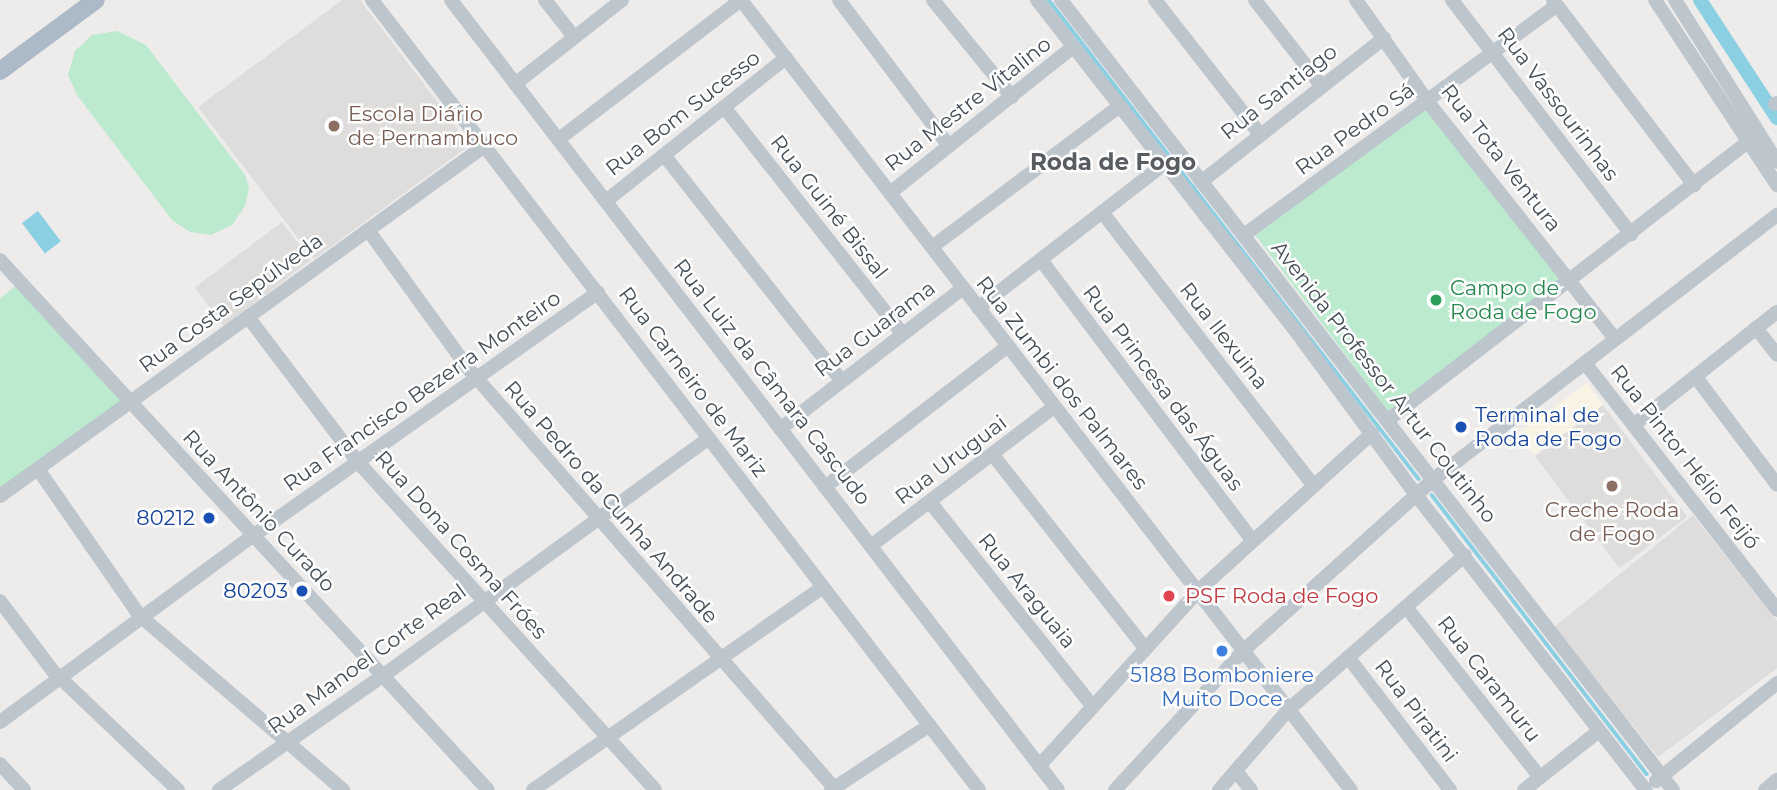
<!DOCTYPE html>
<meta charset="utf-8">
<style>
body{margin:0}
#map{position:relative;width:1777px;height:790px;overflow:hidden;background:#eeebeb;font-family:Montserrat,sans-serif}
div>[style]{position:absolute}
.commercial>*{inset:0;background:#f9f3e4;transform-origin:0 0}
.education>*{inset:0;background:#dfdcdc;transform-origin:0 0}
.green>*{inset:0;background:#bbeace;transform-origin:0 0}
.water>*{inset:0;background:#8bcfe3;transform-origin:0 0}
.stream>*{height:3.5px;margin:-1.75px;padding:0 1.75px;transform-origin:1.75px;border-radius:1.75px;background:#8bcfe3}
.canal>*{height:14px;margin:-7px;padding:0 7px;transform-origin:7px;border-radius:7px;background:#8bcfe3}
.minor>*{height:14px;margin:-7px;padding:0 7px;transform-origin:7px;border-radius:7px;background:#bdc5cd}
.major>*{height:18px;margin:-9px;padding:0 9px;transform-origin:9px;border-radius:9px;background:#acbac8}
.dots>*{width:19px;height:19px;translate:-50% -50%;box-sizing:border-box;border:4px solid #fff;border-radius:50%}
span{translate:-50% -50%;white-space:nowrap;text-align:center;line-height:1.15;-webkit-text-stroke:5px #fff;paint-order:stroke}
.street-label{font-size:21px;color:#454e57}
.education-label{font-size:21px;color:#785e54}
.left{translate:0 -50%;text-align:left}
.leisure-label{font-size:21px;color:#27864d}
.transit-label{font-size:21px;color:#164399}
.right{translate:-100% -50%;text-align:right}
.health-label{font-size:21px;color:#be3a42}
.shop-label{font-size:21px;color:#366cbe}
.neighbourhood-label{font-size:23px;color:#585b5f;font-weight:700}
</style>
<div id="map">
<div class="commercial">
<i style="left:1587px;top:383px;width:27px;height:85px;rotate:54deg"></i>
</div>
<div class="education">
<i style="clip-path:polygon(342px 0,360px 0,470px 145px,314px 259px,198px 107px)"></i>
<i style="left:282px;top:222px;width:48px;height:109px;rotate:53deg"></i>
<i style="left:1603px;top:405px;width:140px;height:85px;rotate:53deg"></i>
<i style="clip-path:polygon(1693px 515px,1777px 621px,1777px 668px,1658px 757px,1554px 627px)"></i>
</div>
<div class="green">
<i style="clip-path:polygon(117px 31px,146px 45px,245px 175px,249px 188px,245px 206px,232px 225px,211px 235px,190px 232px,172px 220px,77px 95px,68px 75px,75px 51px,92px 35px)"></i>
<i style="left:1429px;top:105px;width:220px;height:217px;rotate:53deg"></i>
<i style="clip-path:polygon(20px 283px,127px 404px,0 494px,0 298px)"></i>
</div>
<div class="water">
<i style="left:38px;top:211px;width:38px;height:20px;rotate:53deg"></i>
</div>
<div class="stream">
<i style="left:1049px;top:0;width:605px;rotate:52.32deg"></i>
<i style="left:1432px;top:495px;width:352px;rotate:52.4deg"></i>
</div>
<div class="canal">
<i style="left:1700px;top:0;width:141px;rotate:56.9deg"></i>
</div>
<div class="minor">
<i style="left:372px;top:0;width:996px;rotate:52.46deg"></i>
<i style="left:451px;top:0;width:996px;rotate:52.46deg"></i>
<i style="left:545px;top:0;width:47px;rotate:51.9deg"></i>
<i style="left:741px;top:0;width:998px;rotate:52.33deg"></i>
<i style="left:839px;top:0;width:183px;rotate:53deg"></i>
<i style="left:933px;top:0;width:125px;rotate:50.8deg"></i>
<i style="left:1037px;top:0;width:432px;rotate:52deg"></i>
<i style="left:1303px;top:341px;width:191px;rotate:53.7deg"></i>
<i style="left:1416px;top:495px;width:374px;rotate:52.1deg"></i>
<i style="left:1061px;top:0;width:999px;rotate:52.24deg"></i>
<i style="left:1155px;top:0;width:169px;rotate:52deg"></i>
<i style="left:1255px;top:0;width:108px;rotate:52.2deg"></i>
<i style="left:1356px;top:0;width:125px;rotate:54.8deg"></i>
<i style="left:1428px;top:102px;width:302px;rotate:51.7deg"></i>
<i style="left:1452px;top:0;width:295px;rotate:52.6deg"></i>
<i style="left:1553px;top:0;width:233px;rotate:52.7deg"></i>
<i style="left:1655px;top:0;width:222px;rotate:56.6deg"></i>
<i style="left:1675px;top:0;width:191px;rotate:57.8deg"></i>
<i style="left:515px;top:84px;width:136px;rotate:-38.1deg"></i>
<i style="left:1775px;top:104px;width:2px;rotate:-27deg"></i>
<i style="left:724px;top:107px;width:288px;rotate:51.8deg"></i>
<i style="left:559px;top:139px;width:229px;rotate:-37.4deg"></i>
<i style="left:664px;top:155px;width:286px;rotate:51.8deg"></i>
<i style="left:1201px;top:182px;width:233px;rotate:-38.2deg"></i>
<i style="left:890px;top:193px;width:234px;rotate:-38.6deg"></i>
<i style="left:606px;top:201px;width:230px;rotate:-38.5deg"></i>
<i style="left:1102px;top:212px;width:345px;rotate:52.3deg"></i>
<i style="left:368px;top:230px;width:169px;rotate:54.1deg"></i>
<i style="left:467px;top:367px;width:561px;rotate:48.9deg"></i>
<i style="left:1244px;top:235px;width:388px;rotate:-36.3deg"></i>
<i style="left:932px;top:247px;width:235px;rotate:-36.9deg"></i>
<i style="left:0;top:260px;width:720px;rotate:47.36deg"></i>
<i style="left:1041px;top:260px;width:351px;rotate:53deg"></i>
<i style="left:978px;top:308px;width:235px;rotate:-37.7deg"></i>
<i style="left:248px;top:317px;width:182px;rotate:52.8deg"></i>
<i style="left:358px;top:462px;width:442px;rotate:47.8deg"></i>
<i style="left:1756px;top:328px;width:34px;rotate:52deg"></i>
<i style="left:1585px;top:363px;width:313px;rotate:52.1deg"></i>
<i style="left:1695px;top:376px;width:136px;rotate:53deg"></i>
<i style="left:1388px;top:420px;width:453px;rotate:-37.7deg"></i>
<i style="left:1635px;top:424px;width:181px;rotate:-38.3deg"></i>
<i style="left:780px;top:429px;width:231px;rotate:-37.6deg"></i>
<i style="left:993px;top:455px;width:244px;rotate:51.8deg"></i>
<i style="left:38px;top:469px;width:178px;rotate:55.3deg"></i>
<i style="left:139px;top:615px;width:269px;rotate:40.6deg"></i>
<i style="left:825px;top:487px;width:231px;rotate:-37.6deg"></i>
<i style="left:0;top:496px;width:599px;rotate:-35.84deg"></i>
<i style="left:930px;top:502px;width:260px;rotate:51.5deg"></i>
<i style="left:872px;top:545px;width:228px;rotate:-37.2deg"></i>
<i style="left:0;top:601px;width:88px;rotate:52.9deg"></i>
<i style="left:53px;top:671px;width:173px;rotate:43.6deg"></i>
<i style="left:1406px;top:607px;width:216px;rotate:51.8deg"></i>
<i style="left:1348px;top:657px;width:168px;rotate:52.5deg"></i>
<i style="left:0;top:722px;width:315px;rotate:-36.4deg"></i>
<i style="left:254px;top:535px;width:421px;rotate:-35.2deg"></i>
<i style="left:0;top:764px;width:35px;rotate:47deg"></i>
<i style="left:1039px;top:766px;width:236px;rotate:-47.7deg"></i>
<i style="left:1198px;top:591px;width:235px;rotate:-42.2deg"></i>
<i style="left:1236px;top:771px;width:24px;rotate:52deg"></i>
<i style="left:1656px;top:781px;width:156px;rotate:-39deg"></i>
<i style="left:219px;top:790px;width:201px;rotate:-34.9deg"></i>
<i style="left:384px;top:675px;width:402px;rotate:-36.1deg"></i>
<i style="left:533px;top:790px;width:354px;rotate:-35deg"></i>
<i style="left:831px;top:790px;width:118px;rotate:-33.3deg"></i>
<i style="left:1115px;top:790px;width:190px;rotate:-47.3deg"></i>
<i style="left:1244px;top:650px;width:256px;rotate:-42deg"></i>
<i style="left:1434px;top:479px;width:433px;rotate:-37.6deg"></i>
<i style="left:1219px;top:790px;width:106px;rotate:-49.2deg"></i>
<i style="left:1288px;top:710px;width:235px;rotate:-41.2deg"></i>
<i style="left:1524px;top:790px;width:95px;rotate:-38.2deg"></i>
<i style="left:1765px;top:790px;width:16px;rotate:-40deg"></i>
</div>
<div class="major">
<i style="left:0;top:71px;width:119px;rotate:-36.5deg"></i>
</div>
<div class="dots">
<i style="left:334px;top:126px;background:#8d6e63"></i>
<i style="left:1436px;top:300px;background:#2e9e5b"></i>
<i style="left:1461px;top:427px;background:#1a4fb4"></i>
<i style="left:1612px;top:486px;background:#8d6e63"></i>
<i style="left:209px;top:518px;background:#1a4fb4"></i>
<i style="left:302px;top:591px;background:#1a4fb4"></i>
<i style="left:1169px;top:596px;background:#e0444e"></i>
<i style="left:1222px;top:651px;background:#3f7fe0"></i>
</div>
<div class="street-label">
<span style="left:1279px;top:92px;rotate:-38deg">Rua Santiago</span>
<span style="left:968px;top:104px;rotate:-38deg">Rua Mestre Vitalino</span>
<span style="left:1558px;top:104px;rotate:53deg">Rua Vassourinhas</span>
<span style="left:683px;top:113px;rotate:-38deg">Rua Bom Sucesso</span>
<span style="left:1355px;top:129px;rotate:-36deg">Rua Pedro Sá</span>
<span style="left:1501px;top:158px;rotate:52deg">Rua Tota Ventura</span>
<span style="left:829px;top:207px;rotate:52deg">Rua Guiné Bissal</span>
<span style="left:231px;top:303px;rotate:-36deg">Rua Costa Sepúlveda</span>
<span style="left:875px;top:329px;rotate:-37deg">Rua Guarama</span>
<span style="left:1224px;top:336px;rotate:52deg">Rua Ilexuina</span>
<span style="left:693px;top:382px;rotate:53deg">Rua Carneiro de Mariz</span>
<span style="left:772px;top:382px;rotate:52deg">Rua Luiz da Câmara Cascudo</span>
<span style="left:1384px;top:382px;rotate:52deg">Avenida Professor Artur Coutinho</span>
<span style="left:1062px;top:383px;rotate:52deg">Rua Zumbi dos Palmares</span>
<span style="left:1163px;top:388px;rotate:53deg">Rua Princesa das Águas</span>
<span style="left:422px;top:391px;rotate:-35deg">Rua Francisco Bezerra Monteiro</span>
<span style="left:1685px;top:457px;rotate:52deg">Rua Pintor Hélio Feijó</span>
<span style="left:951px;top:460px;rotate:-37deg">Rua Uruguai</span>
<span style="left:611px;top:502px;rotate:49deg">Rua Pedro da Cunha Andrade</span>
<span style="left:259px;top:511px;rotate:47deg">Rua Antônio Curado</span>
<span style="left:461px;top:545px;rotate:48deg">Rua Dona Cosma Fróes</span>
<span style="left:1027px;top:591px;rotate:51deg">Rua Araguaia</span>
<span style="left:367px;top:659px;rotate:-36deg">Rua Manoel Corte Real</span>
<span style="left:1489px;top:679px;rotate:52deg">Rua Caramuru</span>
<span style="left:1416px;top:711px;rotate:53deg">Rua Piratini</span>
</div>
<div class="education-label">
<span class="left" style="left:348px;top:126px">Escola Diário<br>de Pernambuco</span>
<span style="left:1612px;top:522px">Creche Roda<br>de Fogo</span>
</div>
<div class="leisure-label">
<span class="left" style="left:1450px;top:300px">Campo de<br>Roda de Fogo</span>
</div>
<div class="transit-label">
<span class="left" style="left:1475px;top:427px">Terminal de<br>Roda de Fogo</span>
<span class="right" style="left:195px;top:518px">80212</span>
<span class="right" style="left:288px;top:591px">80203</span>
</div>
<div class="health-label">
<span class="left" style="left:1185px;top:596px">PSF Roda de Fogo</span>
</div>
<div class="shop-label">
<span style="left:1222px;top:687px">5188 Bomboniere<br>Muito Doce</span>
</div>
<div class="neighbourhood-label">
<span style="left:1113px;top:162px">Roda de Fogo</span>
</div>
</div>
